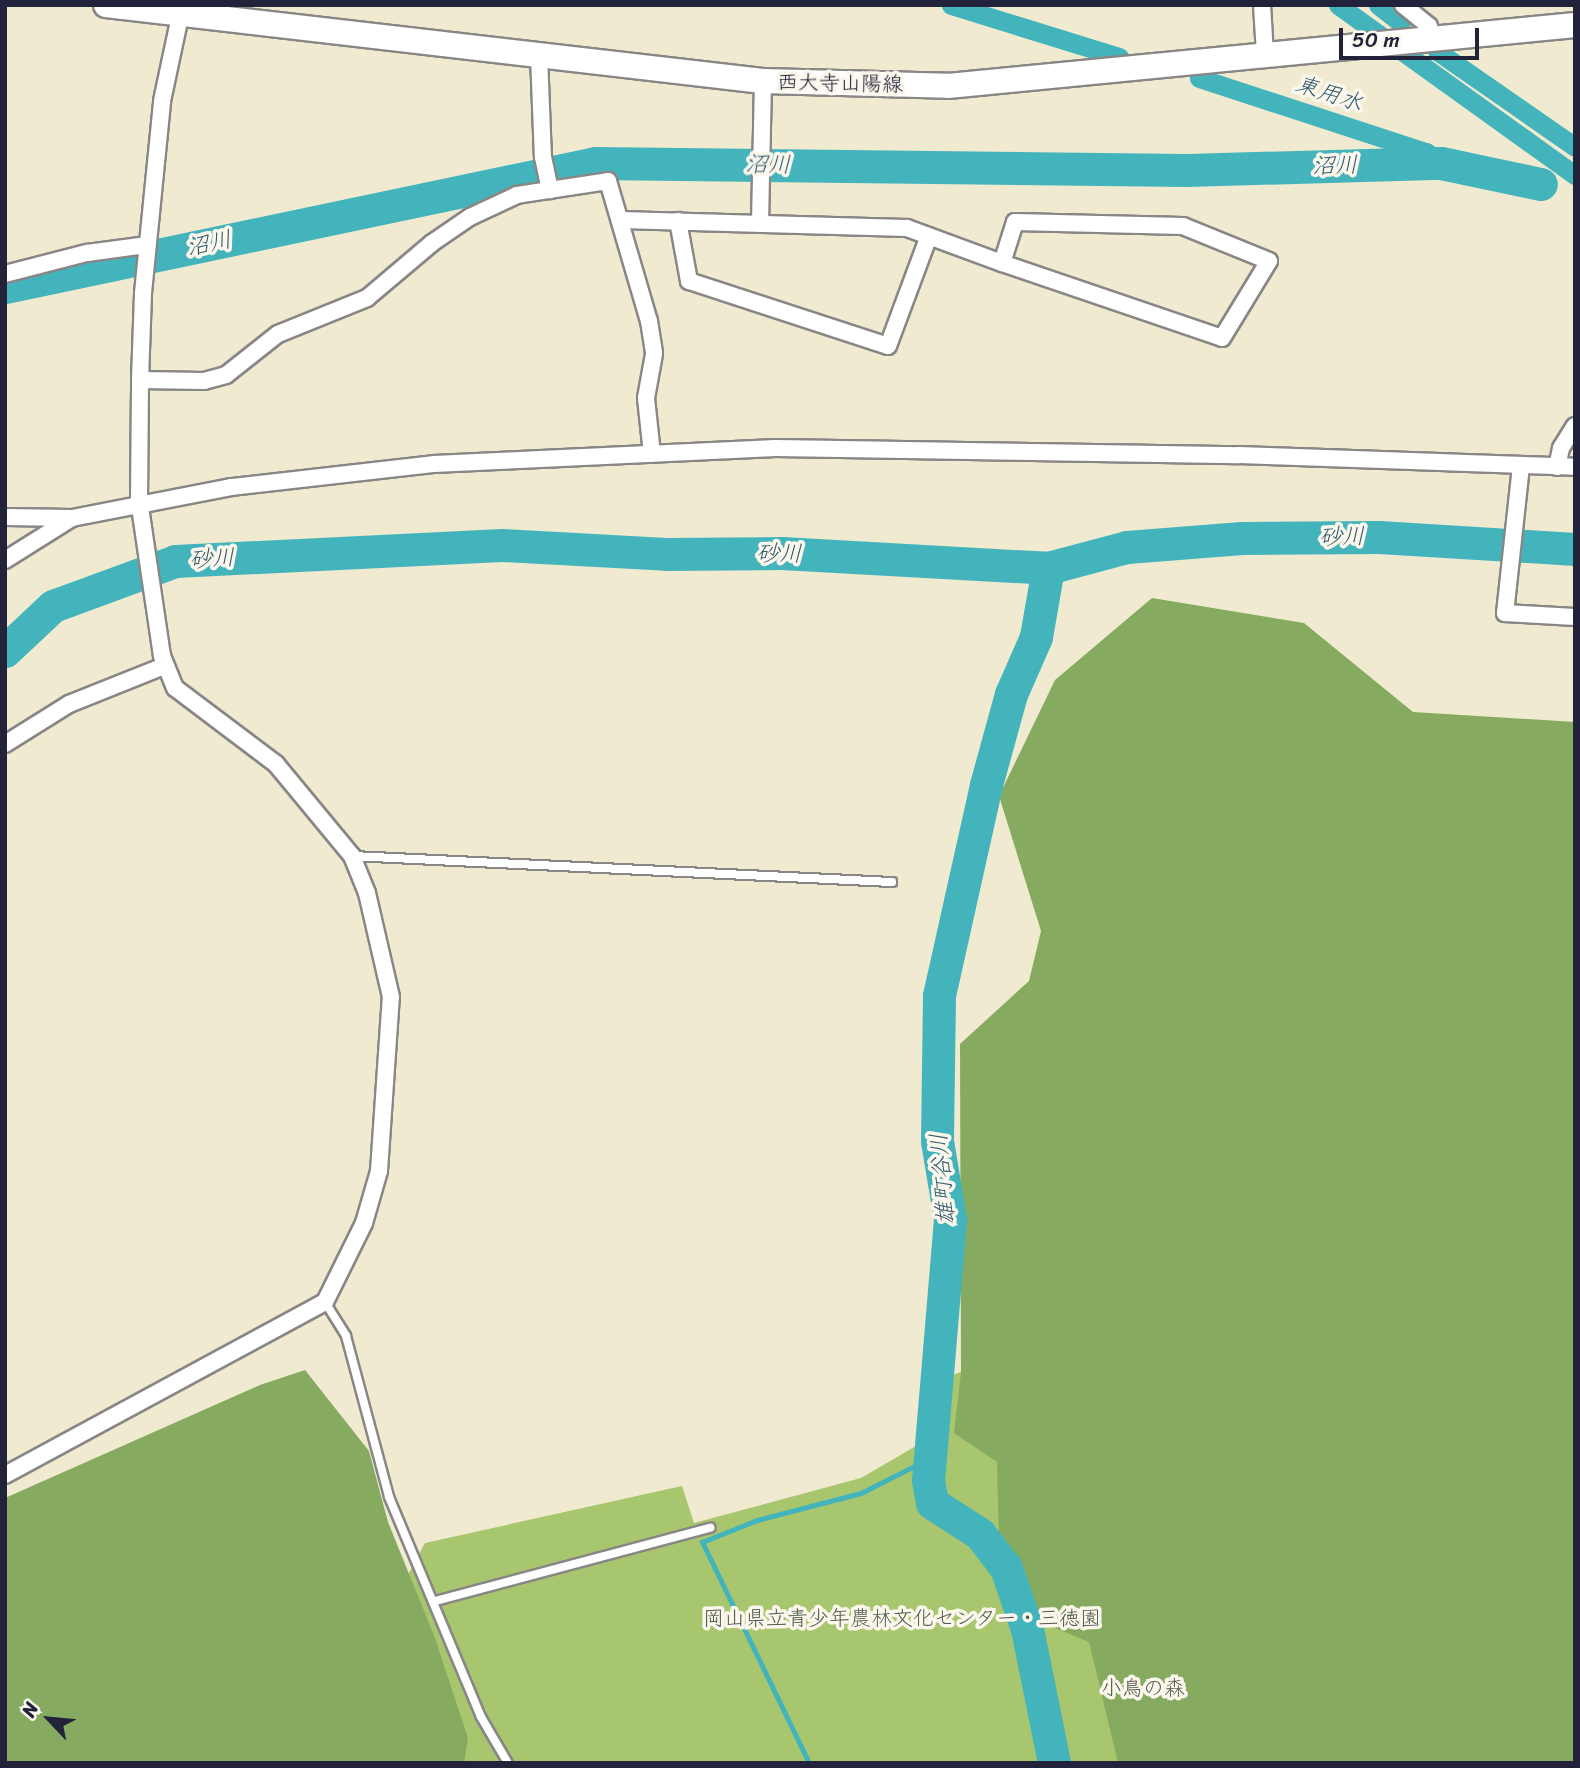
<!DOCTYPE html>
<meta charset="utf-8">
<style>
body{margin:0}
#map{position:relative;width:1580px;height:1768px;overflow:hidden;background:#f0ead0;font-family:Sriracha,"Klee One",sans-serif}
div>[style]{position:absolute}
.green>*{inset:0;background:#a8c66d}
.forest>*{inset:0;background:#86ab60}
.stream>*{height:5px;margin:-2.5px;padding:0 2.5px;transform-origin:2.5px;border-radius:2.5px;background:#44b4bc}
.canal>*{height:19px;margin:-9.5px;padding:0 9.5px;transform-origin:9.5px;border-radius:9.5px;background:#44b4bc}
.river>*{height:33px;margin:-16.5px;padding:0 16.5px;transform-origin:16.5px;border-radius:16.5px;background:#44b4bc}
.roads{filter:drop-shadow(2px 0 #898686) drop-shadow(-2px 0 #898686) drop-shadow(0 2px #898686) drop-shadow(0 -2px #898686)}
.lane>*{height:8px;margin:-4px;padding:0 4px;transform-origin:4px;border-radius:4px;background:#fff}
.street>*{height:16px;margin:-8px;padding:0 8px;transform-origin:8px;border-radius:8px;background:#fff}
.primary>*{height:24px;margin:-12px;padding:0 12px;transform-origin:12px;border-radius:12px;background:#fff}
span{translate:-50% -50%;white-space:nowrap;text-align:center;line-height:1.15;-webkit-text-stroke:7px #fbf7ec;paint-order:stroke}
.street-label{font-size:21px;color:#22223b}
.park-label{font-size:21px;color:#515b4c}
.water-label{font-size:23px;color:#305c6f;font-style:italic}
.frame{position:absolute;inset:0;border:7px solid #22223b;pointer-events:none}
.north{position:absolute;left:14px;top:1684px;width:70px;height:70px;-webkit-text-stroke:5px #fbf7ec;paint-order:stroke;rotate:296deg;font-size:19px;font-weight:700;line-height:28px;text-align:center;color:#22223b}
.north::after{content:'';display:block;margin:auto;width:24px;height:32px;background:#22223b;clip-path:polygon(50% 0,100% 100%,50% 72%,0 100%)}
.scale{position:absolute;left:1339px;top:28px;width:140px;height:32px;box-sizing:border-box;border:4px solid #22223b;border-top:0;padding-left:9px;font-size:21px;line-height:24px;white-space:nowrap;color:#22223b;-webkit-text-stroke:5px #fbf7ec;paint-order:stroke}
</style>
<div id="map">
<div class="green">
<i style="clip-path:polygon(961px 1372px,1176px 1763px,397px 1763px,403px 1584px,425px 1543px,682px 1486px,694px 1523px,861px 1478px,916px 1446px,924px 1385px)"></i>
</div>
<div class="forest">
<i style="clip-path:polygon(1152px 598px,1304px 623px,1413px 712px,1575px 722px,1575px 1763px,1118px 1763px,1089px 1642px,1036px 1620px,999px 1545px,997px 1462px,954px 1433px,961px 1372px,960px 1044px,1029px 981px,1041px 931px,999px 796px,1055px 680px)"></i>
<i style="clip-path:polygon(305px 1370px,369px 1451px,388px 1522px,435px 1638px,468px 1738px,464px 1763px,5px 1763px,5px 1498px,260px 1385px)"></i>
</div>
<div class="stream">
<i style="left:809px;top:1763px;width:246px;rotate:-115.8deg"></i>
<i style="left:702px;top:1542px;width:59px;rotate:-21.8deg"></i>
<i style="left:757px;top:1520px;width:107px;rotate:-14.6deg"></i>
<i style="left:861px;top:1493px;width:62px;rotate:-27deg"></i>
<i style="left:916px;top:1465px;width:19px;rotate:-43deg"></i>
</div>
<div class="canal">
<i style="left:951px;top:5px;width:176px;rotate:17.2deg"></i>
<i style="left:1338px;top:5px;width:292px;rotate:35.7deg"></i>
<i style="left:1378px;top:5px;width:29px;rotate:38deg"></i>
<i style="left:1437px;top:51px;width:168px;rotate:34.8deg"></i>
<i style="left:1199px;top:78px;width:239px;rotate:18.1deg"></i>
<i style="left:1426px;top:152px;width:19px;rotate:36deg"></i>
</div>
<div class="river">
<i style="left:5px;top:287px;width:604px;rotate:-11.85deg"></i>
<i style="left:596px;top:163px;width:590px;rotate:0.68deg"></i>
<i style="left:1186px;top:170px;width:255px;rotate:-1.6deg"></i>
<i style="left:1441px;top:163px;width:102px;rotate:11.9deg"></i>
<i style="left:1048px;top:568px;width:70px;rotate:99.9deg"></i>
<i style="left:1036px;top:637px;width:62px;rotate:113.7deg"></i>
<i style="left:1011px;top:694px;width:94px;rotate:105.4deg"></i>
<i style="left:986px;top:785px;width:216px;rotate:102.6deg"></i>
<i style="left:939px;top:996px;width:145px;rotate:90.8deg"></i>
<i style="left:937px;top:1141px;width:79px;rotate:80.5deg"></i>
<i style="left:950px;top:1219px;width:262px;rotate:94.8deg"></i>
<i style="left:928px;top:1480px;width:23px;rotate:80deg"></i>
<i style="left:932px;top:1503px;width:57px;rotate:32.9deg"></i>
<i style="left:980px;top:1534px;width:43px;rotate:52.6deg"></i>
<i style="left:1006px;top:1568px;width:65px;rotate:71deg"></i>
<i style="left:1027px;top:1629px;width:137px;rotate:78.6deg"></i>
<i style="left:5px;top:651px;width:66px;rotate:-43.2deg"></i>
<i style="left:53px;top:606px;width:130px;rotate:-20.2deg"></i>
<i style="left:175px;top:561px;width:327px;rotate:-2.8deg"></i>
<i style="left:502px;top:545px;width:164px;rotate:3.1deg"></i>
<i style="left:666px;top:554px;width:116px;rotate:-0.5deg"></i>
<i style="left:782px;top:553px;width:266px;rotate:3.2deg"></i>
<i style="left:1048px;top:568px;width:82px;rotate:-14.9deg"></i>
<i style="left:1127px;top:547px;width:115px;rotate:-4.5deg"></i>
<i style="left:1242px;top:538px;width:137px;rotate:-0.4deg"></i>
<i style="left:1379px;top:537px;width:196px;rotate:3.5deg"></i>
</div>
<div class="roads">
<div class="lane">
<i style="left:352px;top:856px;width:541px;rotate:2.76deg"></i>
<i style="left:325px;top:1302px;width:40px;rotate:58deg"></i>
<i style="left:346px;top:1336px;width:167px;rotate:75deg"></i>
<i style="left:389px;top:1497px;width:238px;rotate:67.3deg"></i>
<i style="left:481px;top:1717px;width:53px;rotate:59.6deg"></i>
<i style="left:435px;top:1601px;width:285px;rotate:-14.9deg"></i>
</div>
<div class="street">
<i style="left:1262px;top:5px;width:49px;rotate:86.5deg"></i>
<i style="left:1403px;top:5px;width:33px;rotate:39deg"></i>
<i style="left:1429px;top:26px;width:11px;rotate:75deg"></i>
<i style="left:539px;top:55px;width:102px;rotate:87.8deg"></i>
<i style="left:543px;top:157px;width:34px;rotate:78deg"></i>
<i style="left:620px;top:220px;width:287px;rotate:1.6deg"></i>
<i style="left:907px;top:228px;width:101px;rotate:20.2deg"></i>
<i style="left:1002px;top:263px;width:232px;rotate:18.8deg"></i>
<i style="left:1222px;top:338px;width:90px;rotate:-58.6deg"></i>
<i style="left:1269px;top:261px;width:93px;rotate:-157.9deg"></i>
<i style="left:1183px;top:226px;width:168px;rotate:-178.6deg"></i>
<i style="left:1015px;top:222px;width:43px;rotate:107.6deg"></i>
<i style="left:678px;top:221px;width:61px;rotate:79.6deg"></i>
<i style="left:689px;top:281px;width:209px;rotate:18.1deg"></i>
<i style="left:888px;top:346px;width:117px;rotate:-69.6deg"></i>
<i style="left:760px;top:224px;width:143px;rotate:-88.8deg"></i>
<i style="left:5px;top:274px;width:85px;rotate:-14.4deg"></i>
<i style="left:87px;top:253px;width:61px;rotate:-7.6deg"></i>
<i style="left:140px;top:380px;width:64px;rotate:0.9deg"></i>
<i style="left:204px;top:381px;width:23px;rotate:-15deg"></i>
<i style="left:226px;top:375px;width:66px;rotate:-38.3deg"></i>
<i style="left:278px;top:334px;width:96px;rotate:-22deg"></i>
<i style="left:367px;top:298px;width:85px;rotate:-40.2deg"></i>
<i style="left:432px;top:243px;width:46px;rotate:-34.4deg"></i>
<i style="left:470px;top:217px;width:52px;rotate:-25.1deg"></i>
<i style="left:517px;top:195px;width:92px;rotate:-8.7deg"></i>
<i style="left:608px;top:181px;width:146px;rotate:73.7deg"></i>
<i style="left:649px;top:321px;width:33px;rotate:81deg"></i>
<i style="left:654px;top:354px;width:45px;rotate:100.3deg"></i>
<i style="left:646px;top:398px;width:56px;rotate:83.9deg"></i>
<i style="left:1521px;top:466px;width:148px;rotate:96.2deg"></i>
<i style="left:1505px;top:613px;width:70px;rotate:3.3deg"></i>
<i style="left:1557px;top:467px;width:19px;rotate:-78deg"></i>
<i style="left:1561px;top:448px;width:26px;rotate:-58deg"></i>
<i style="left:5px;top:517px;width:67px;rotate:0.9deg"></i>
<i style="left:72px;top:518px;width:163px;rotate:-11deg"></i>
<i style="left:232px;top:487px;width:203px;rotate:-6.5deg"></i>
<i style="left:434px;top:464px;width:342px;rotate:-2.7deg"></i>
<i style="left:776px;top:448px;width:463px;rotate:0.9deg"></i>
<i style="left:1239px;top:455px;width:336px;rotate:2deg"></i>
<i style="left:5px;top:560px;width:79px;rotate:-32.1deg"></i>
<i style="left:5px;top:744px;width:75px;rotate:-32deg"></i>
<i style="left:69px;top:704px;width:102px;rotate:-21.8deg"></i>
<i style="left:5px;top:1475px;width:364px;rotate:-28.4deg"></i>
<i style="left:325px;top:1302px;width:88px;rotate:-63.7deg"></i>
<i style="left:364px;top:1223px;width:54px;rotate:-73.9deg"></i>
<i style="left:379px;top:1171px;width:174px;rotate:-86.1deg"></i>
<i style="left:391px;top:997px;width:107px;rotate:-103deg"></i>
<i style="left:367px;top:893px;width:40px;rotate:-112deg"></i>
<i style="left:352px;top:856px;width:119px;rotate:-129.6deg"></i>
<i style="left:276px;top:764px;width:126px;rotate:-143deg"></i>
<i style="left:175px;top:688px;width:35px;rotate:-112deg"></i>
<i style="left:162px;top:656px;width:157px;rotate:-98.4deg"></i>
<i style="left:139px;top:501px;width:121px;rotate:-89.5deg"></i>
<i style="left:140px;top:380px;width:87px;rotate:-88deg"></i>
<i style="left:143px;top:293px;width:193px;rotate:-84.3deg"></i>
<i style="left:162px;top:101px;width:96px;rotate:-78deg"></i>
</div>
<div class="primary">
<i style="left:106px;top:5px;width:661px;rotate:6.6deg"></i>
<i style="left:763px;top:81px;width:185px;rotate:1.5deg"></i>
<i style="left:948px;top:86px;width:630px;rotate:-5.56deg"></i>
</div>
</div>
<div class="street-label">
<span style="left:840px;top:83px;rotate:1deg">西大寺山陽線</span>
</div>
<div class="park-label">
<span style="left:902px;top:1618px">岡山県立青少年農林文化センター・三徳園</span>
<span style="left:1143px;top:1688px">小鳥の森</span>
</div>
<div class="water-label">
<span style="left:1329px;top:94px;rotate:18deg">東用水</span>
<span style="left:768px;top:165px;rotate:1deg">沼川</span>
<span style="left:1335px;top:166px;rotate:-2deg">沼川</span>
<span style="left:209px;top:244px;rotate:-12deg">沼川</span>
<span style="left:1342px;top:537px;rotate:-1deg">砂川</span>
<span style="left:779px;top:554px;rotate:1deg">砂川</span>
<span style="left:212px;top:559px;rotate:-3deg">砂川</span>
<span style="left:943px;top:1179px;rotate:-95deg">雄町谷川</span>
</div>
<div class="frame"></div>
<div class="north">N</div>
<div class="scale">50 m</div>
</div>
